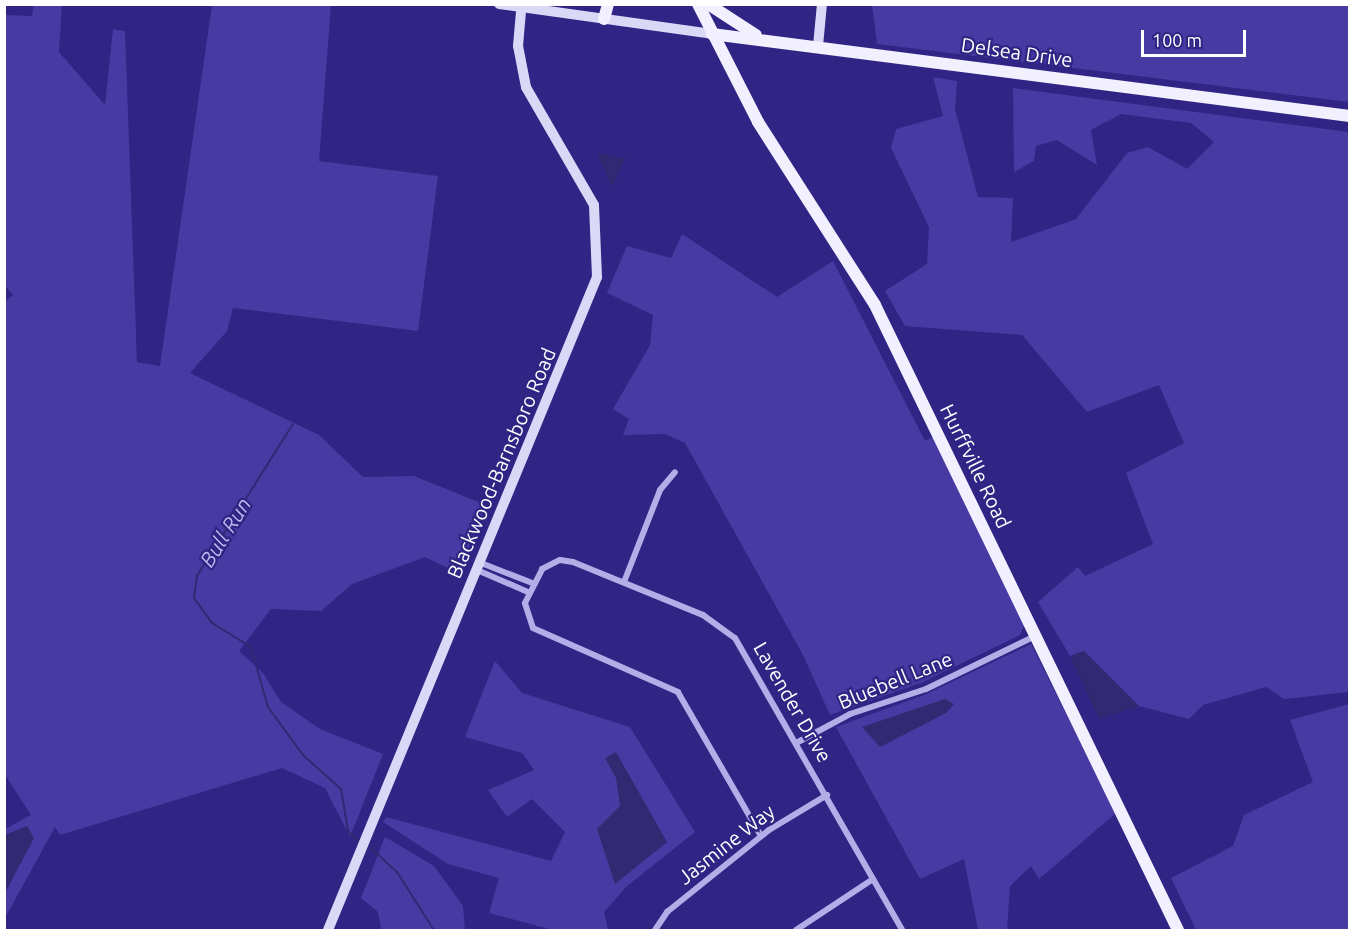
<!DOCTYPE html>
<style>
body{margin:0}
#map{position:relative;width:1354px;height:935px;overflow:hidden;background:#302484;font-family:Ubuntu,sans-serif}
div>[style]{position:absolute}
.green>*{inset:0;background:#473ba3}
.water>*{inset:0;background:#322972}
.stream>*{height:2px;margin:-1px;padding:0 1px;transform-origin:1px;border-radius:1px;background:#322972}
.minor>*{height:6px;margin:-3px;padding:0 3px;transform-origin:3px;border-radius:3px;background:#b3ade8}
.secondary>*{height:10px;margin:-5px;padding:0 5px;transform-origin:5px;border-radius:5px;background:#dbd7f7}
.primary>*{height:12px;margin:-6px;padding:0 6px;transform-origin:6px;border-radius:6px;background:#f2effe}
span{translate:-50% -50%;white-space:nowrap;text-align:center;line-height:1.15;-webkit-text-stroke:4.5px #302484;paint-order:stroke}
.street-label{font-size:20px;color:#fff}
.water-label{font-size:21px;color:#beb8ef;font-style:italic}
.frame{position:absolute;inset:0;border:6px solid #fff;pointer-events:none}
.scale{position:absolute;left:1141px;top:30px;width:105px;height:27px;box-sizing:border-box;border:3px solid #fff;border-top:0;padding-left:8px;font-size:18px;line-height:21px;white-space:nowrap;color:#fff;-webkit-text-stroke:4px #302484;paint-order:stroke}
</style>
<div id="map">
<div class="green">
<i style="clip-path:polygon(34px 5px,62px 5px,59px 52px,105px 105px,113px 29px,125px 31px,137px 362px,160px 366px,212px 5px,331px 5px,319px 161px,438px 176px,418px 331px,233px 308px,227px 331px,190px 373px,319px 435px,363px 477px,414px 476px,486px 505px,458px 573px,425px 557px,352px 584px,321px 611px,271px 609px,239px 651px,263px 673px,281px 702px,320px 729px,383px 754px,350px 837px,325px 788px,282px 768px,60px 835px,55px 827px,5px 918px,5px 829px,31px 815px,4px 773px,4px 302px,13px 295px,4px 285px,5px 15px,32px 16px)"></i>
<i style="clip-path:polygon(872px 5px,1349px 5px,1349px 102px,877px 44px)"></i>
<i style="clip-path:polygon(933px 77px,957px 81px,955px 109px,978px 197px,1013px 198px,1011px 242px,1076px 219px,1127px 153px,1148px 147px,1187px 169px,1214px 142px,1191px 123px,1121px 114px,1091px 130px,1097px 165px,1057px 140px,1036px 146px,1034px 161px,1014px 172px,1013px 88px,1349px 132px,1349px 692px,1284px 699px,1266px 687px,1203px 705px,1189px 719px,1139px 706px,1084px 651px,1070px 656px,1038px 602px,1078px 567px,1085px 576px,1153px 544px,1126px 473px,1184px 443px,1159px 385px,1087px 412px,1022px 335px,905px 326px,885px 291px,927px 264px,929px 227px,891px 148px,896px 129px,943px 116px)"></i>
<i style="clip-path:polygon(682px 234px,777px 297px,833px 261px,925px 441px,933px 437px,1025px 624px,1020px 635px,923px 682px,830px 715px,803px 655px,685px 443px,665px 434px,623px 435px,629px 419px,613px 409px,650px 345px,653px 315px,607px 293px,627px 246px,671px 258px)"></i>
<i style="clip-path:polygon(1031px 644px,1116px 813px,1039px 879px,1031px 866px,1010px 886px,1007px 930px,978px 930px,964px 859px,920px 879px,836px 727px,924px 695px)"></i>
<i style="clip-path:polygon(495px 661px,522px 693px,630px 727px,695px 832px,627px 886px,604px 912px,608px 930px,553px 930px,489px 913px,499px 878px,448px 864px,383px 822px,386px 817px,551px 861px,565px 832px,532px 799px,507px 817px,488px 790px,534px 770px,522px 753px,465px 737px)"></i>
<i style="clip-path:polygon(1349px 704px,1349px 930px,1196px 930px,1171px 878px,1233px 846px,1244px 815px,1313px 782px,1290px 720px)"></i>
<i style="clip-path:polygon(385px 837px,434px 866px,463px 906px,465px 930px,381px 929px,378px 912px,361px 898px)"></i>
</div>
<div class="water">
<i style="clip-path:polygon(600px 153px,625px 159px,612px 186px,598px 156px)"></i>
<i style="clip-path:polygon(1084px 651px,1139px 706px,1099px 719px,1070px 656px)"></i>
<i style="clip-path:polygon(945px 699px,954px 704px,946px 713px,880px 747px,862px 727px)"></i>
<i style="clip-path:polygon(616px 752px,667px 842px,615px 884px,597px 829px,620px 806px,616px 778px,605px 758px)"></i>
<i style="clip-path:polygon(27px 826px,34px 838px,5px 893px,5px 835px)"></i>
</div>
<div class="stream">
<i style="left:293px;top:424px;width:180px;rotate:122.3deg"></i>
<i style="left:197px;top:576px;width:22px;rotate:98deg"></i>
<i style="left:194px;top:598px;width:31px;rotate:54deg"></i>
<i style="left:212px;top:623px;width:46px;rotate:31.6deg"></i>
<i style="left:251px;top:647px;width:62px;rotate:74.2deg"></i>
<i style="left:268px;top:707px;width:59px;rotate:53.9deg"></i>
<i style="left:303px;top:755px;width:51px;rotate:41.8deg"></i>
<i style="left:341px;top:789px;width:43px;rotate:80.5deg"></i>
<i style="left:348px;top:831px;width:14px;rotate:45deg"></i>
<i style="left:371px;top:848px;width:35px;rotate:43deg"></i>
<i style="left:397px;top:872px;width:69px;rotate:57.5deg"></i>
</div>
<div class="minor">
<i style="left:481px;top:563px;width:55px;rotate:21.4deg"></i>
<i style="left:477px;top:570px;width:56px;rotate:23.3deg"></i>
<i style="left:624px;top:582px;width:99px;rotate:-68.6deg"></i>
<i style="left:660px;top:490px;width:23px;rotate:-50deg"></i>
<i style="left:798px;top:742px;width:59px;rotate:-28.3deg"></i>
<i style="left:850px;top:714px;width:80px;rotate:-18.2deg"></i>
<i style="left:926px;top:689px;width:123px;rotate:-25.9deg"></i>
<i style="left:761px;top:836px;width:166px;rotate:-120deg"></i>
<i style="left:678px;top:692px;width:158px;rotate:-156.2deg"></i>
<i style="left:533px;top:628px;width:26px;rotate:-108deg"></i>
<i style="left:525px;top:603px;width:38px;rotate:-63deg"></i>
<i style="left:542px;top:569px;width:20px;rotate:-27deg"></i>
<i style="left:560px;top:560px;width:13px;rotate:9deg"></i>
<i style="left:573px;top:562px;width:140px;rotate:22.2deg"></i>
<i style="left:703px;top:615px;width:39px;rotate:36deg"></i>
<i style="left:735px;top:638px;width:336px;rotate:60.2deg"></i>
<i style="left:655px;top:930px;width:22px;rotate:-56deg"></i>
<i style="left:667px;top:912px;width:131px;rotate:-38.8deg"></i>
<i style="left:769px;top:830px;width:68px;rotate:-31.1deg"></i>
<i style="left:796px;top:930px;width:92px;rotate:-33.5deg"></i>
</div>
<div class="secondary">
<i style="left:499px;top:4px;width:215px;rotate:8deg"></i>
<i style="left:818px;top:46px;width:42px;rotate:-84.6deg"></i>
<i style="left:328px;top:930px;width:706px;rotate:-67.61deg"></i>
<i style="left:597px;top:277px;width:72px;rotate:-92.4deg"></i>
<i style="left:594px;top:205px;width:136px;rotate:-120deg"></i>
<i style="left:526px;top:87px;width:42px;rotate:-101deg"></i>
<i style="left:518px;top:46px;width:38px;rotate:-85deg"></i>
</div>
<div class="primary">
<i style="left:698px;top:4px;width:132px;rotate:63deg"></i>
<i style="left:758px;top:122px;width:217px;rotate:57.4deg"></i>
<i style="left:875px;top:305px;width:695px;rotate:64.14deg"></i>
<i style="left:708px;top:4px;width:57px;rotate:32.9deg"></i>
<i style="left:604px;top:19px;width:16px;rotate:-75deg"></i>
<i style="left:712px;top:34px;width:643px;rotate:7.32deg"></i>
</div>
<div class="street-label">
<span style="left:1017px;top:52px;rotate:8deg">Delsea Drive</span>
<span style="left:501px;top:463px;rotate:-67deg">Blackwood-Barnsboro Road</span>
<span style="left:976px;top:466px;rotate:64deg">Hurffville Road</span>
<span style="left:895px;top:680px;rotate:-22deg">Bluebell Lane</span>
<span style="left:793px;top:702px;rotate:60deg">Lavender Drive</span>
<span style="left:726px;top:844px;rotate:-38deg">Jasmine Way</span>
</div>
<div class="water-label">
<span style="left:225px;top:532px;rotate:-58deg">Bull Run</span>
</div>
<div class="frame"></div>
<div class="scale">100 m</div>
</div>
